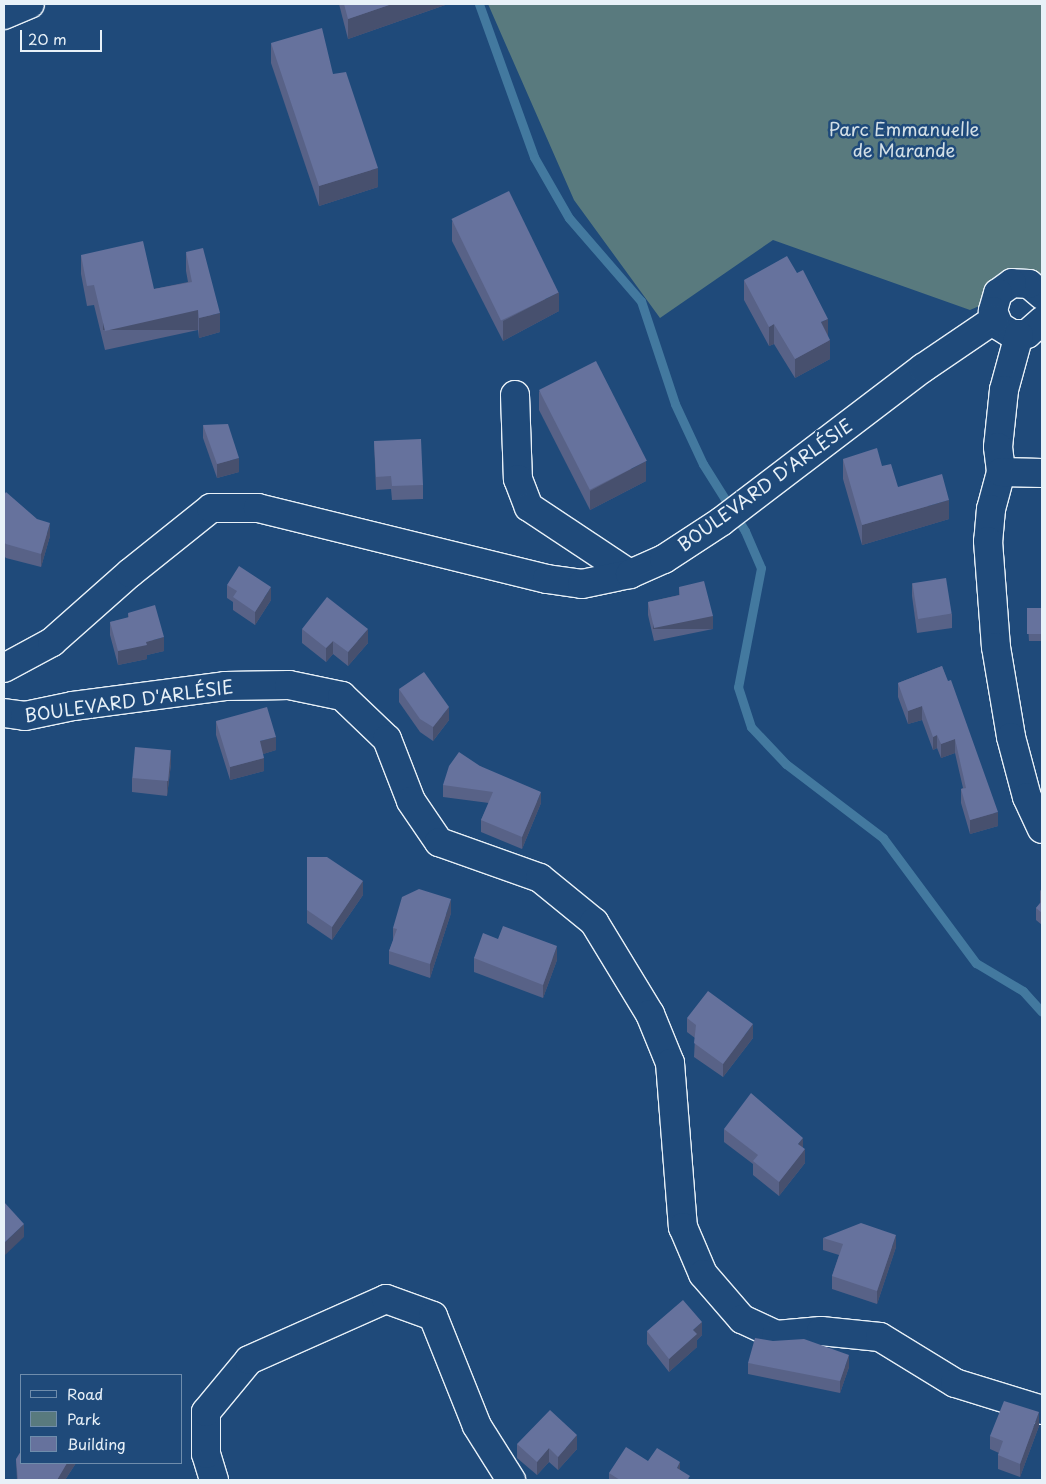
<!DOCTYPE html>
<meta charset="utf-8">
<style>
body{margin:0}
#map{position:relative;width:1046px;height:1484px;overflow:hidden;background:#1f4a7a;font-family:"Playpen Sans",sans-serif}
div>[style]{position:absolute}
.green>*{inset:0;background:#597a7e}
.stream>*{height:9px;margin:-4.5px;padding:0 4.5px;transform-origin:4.5px;border-radius:4.5px;background:#43799f}
.roads{filter:drop-shadow(1px 0 #e8f1f8) drop-shadow(-1px 0 #e8f1f8) drop-shadow(0 1px #e8f1f8) drop-shadow(0 -1px #e8f1f8)}
.minor>*{height:28px;margin:-14px;padding:0 14px;transform-origin:14px;border-radius:14px;background:#1f4a7a}
.major>*{height:28px;margin:-14px;padding:0 14px;transform-origin:14px;border-radius:14px;background:#1f4a7a}
.wall>*{inset:0;background:#586287}
.shaded-wall>*{inset:0;background:#47506e;transform-origin:0 0}
.building>*{inset:0;background:#66729d;transform-origin:0 0}
span{translate:-50% -50%;white-space:nowrap;text-align:center;line-height:1.15;-webkit-text-stroke:5px #1f4a7a;paint-order:stroke}
.park-label{font-size:18px;color:#d3dfe6}
.street-label{font-size:18px;color:#e8f1f8}
.frame{position:absolute;inset:0;border:5px solid #e8f1f8;pointer-events:none}
.legend{position:absolute;left:20px;top:1374px;width:162px;height:90px;box-sizing:border-box;background:#1f4a7a;border:1px solid #6f8dac;margin:0;padding:6px 9px;list-style:none;font-size:15px;color:#e8f1f8}
.legend li{display:flex;align-items:center;gap:10px;height:25px}
.legend b{width:25px;border:1px solid #6f8dac}
.scale{position:absolute;left:20px;top:30px;width:82px;height:22px;box-sizing:border-box;border:2px solid #e8f1f8;border-top:0;padding-left:6px;font-size:15px;line-height:18px;white-space:nowrap;color:#e8f1f8;-webkit-text-stroke:4px #1f4a7a;paint-order:stroke}
</style>
<div id="map">
<div class="green">
<i style="clip-path:polygon(488px 4px,1042px 4px,1042px 279px,970px 310px,773px 240px,660px 318px,574px 200px)"></i>
</div>
<div class="stream">
<i style="left:479px;top:4px;width:163px;rotate:70.2deg"></i>
<i style="left:534px;top:157px;width:70px;rotate:60.2deg"></i>
<i style="left:569px;top:218px;width:110px;rotate:49.1deg"></i>
<i style="left:641px;top:301px;width:108px;rotate:71.7deg"></i>
<i style="left:675px;top:404px;width:66px;rotate:65deg"></i>
<i style="left:703px;top:464px;width:79px;rotate:57.9deg"></i>
<i style="left:745px;top:531px;width:40px;rotate:66.6deg"></i>
<i style="left:761px;top:568px;width:121px;rotate:100.9deg"></i>
<i style="left:738px;top:687px;width:42px;rotate:72deg"></i>
<i style="left:751px;top:727px;width:51px;rotate:46.6deg"></i>
<i style="left:786px;top:764px;width:122px;rotate:37.3deg"></i>
<i style="left:883px;top:838px;width:156px;rotate:53.4deg"></i>
<i style="left:976px;top:963px;width:55px;rotate:30.8deg"></i>
<i style="left:1023px;top:991px;width:28px;rotate:48deg"></i>
</div>
<div class="roads">
<div class="minor">
<i style="left:1042px;top:295px;width:17px;rotate:-140deg"></i>
<i style="left:1029px;top:284px;width:17px;rotate:-177deg"></i>
<i style="left:1012px;top:283px;width:17px;rotate:144deg"></i>
<i style="left:998px;top:293px;width:19px;rotate:106deg"></i>
<i style="left:993px;top:311px;width:16px;rotate:68deg"></i>
<i style="left:999px;top:326px;width:15px;rotate:32deg"></i>
<i style="left:1012px;top:334px;width:15px"></i>
<i style="left:1027px;top:334px;width:20px;rotate:-41deg"></i>
<i style="left:1019px;top:335px;width:57px;rotate:105.3deg"></i>
<i style="left:1004px;top:390px;width:57px;rotate:96deg"></i>
<i style="left:998px;top:447px;width:25px;rotate:83deg"></i>
<i style="left:1001px;top:472px;width:38px;rotate:105deg"></i>
<i style="left:991px;top:509px;width:32px;rotate:95deg"></i>
<i style="left:988px;top:541px;width:106px;rotate:85.7deg"></i>
<i style="left:996px;top:647px;width:91px;rotate:80.5deg"></i>
<i style="left:1011px;top:737px;width:62px;rotate:75.1deg"></i>
<i style="left:1027px;top:797px;width:35px;rotate:65deg"></i>
<i style="left:515px;top:395px;width:84px;rotate:88deg"></i>
<i style="left:518px;top:479px;width:30px;rotate:69deg"></i>
<i style="left:529px;top:507px;width:121px;rotate:33.6deg"></i>
<i style="left:1001px;top:472px;width:41px;rotate:1.4deg"></i>
<i style="left:4px;top:668px;width:55px;rotate:-28.4deg"></i>
<i style="left:52px;top:642px;width:104px;rotate:-41.5deg"></i>
<i style="left:130px;top:573px;width:104px;rotate:-38.7deg"></i>
<i style="left:211px;top:508px;width:47px"></i>
<i style="left:258px;top:508px;width:298px;rotate:13.8deg"></i>
<i style="left:547px;top:579px;width:35px;rotate:8deg"></i>
<i style="left:582px;top:584px;width:49px;rotate:-11.8deg"></i>
<i style="left:630px;top:574px;width:37px;rotate:-24deg"></i>
<i style="left:664px;top:559px;width:69px;rotate:-33.2deg"></i>
<i style="left:722px;top:521px;width:253px;rotate:-37.3deg"></i>
<i style="left:923px;top:368px;width:87px;rotate:-34.2deg"></i>
<i style="left:4px;top:713px;width:21px;rotate:8deg"></i>
<i style="left:25px;top:716px;width:49px;rotate:-11.8deg"></i>
<i style="left:73px;top:706px;width:153px;rotate:-7.5deg"></i>
<i style="left:225px;top:686px;width:64px;rotate:-0.9deg"></i>
<i style="left:289px;top:685px;width:54px;rotate:11.7deg"></i>
<i style="left:342px;top:696px;width:62px;rotate:43.7deg"></i>
<i style="left:387px;top:739px;width:66px;rotate:68.8deg"></i>
<i style="left:411px;top:801px;width:50px;rotate:55.7deg"></i>
<i style="left:439px;top:842px;width:107px;rotate:19.6deg"></i>
<i style="left:540px;top:878px;width:70px;rotate:39.2deg"></i>
<i style="left:594px;top:922px;width:108px;rotate:58.7deg"></i>
<i style="left:650px;top:1014px;width:53px;rotate:67.8deg"></i>
<i style="left:670px;top:1063px;width:165px;rotate:85.5deg"></i>
<i style="left:683px;top:1227px;width:51px;rotate:66.9deg"></i>
<i style="left:703px;top:1274px;width:60px;rotate:49.1deg"></i>
<i style="left:742px;top:1319px;width:38px;rotate:25deg"></i>
<i style="left:776px;top:1335px;width:45px;rotate:-5.1deg"></i>
<i style="left:821px;top:1331px;width:59px;rotate:5.8deg"></i>
<i style="left:880px;top:1337px;width:88px;rotate:31.5deg"></i>
<i style="left:955px;top:1383px;width:91px;rotate:17.2deg"></i>
<i style="left:214px;top:1480px;width:27px;rotate:-107deg"></i>
<i style="left:206px;top:1454px;width:42px;rotate:-90deg"></i>
<i style="left:206px;top:1412px;width:67px;rotate:-50.4deg"></i>
<i style="left:249px;top:1360px;width:150px;rotate:-24deg"></i>
<i style="left:386px;top:1299px;width:50px;rotate:19.9deg"></i>
<i style="left:433px;top:1316px;width:118px;rotate:68.2deg"></i>
<i style="left:477px;top:1426px;width:64px;rotate:57.8deg"></i>
</div>
<div class="major">
<i style="left:4px;top:15px;width:28px;rotate:-23deg"></i>
</div>
</div>
<div class="wall">
<i style="clip-path:polygon(339px 4px,448px 4px,348px 39px)"></i>
<i style="clip-path:polygon(271px 43px,333px 74px,378px 187px,319px 206px,271px 63px)"></i>
<i style="clip-path:polygon(452px 221px,559px 311px,503px 341px,452px 241px)"></i>
<i style="clip-path:polygon(186px 252px,220px 332px,199px 338px,198px 330px,105px 350px,94px 305px,87px 306px,81px 274px,81px 255px,154px 289px,188px 282px,186px 271px)"></i>
<i style="clip-path:polygon(744px 280px,828px 336px,830px 359px,795px 378px,774px 344px,769px 346px,744px 300px)"></i>
<i style="clip-path:polygon(539px 391px,646px 481px,590px 510px,539px 410px)"></i>
<i style="clip-path:polygon(203px 425px,239px 472px,217px 478px,203px 438px)"></i>
<i style="clip-path:polygon(374px 441px,423px 485px,423px 499px,392px 500px,391px 489px,376px 490px)"></i>
<i style="clip-path:polygon(843px 459px,882px 466px,898px 487px,949px 519px,862px 545px,843px 479px)"></i>
<i style="clip-path:polygon(4px 495px,50px 536px,41px 567px,6px 558px,4px 556px)"></i>
<i style="clip-path:polygon(912px 583px,952px 614px,952px 628px,917px 633px,912px 596px)"></i>
<i style="clip-path:polygon(227px 585px,271px 600px,255px 625px,233px 610px,233px 602px,227px 598px)"></i>
<i style="clip-path:polygon(679px 587px,713px 629px,654px 641px,648px 615px,648px 602px,679px 595px)"></i>
<i style="clip-path:polygon(1042px 608px,1042px 641px,1029px 641px,1027px 609px)"></i>
<i style="clip-path:polygon(128px 613px,164px 651px,147px 655px,147px 659px,118px 665px,110px 635px,110px 622px,128px 618px)"></i>
<i style="clip-path:polygon(302px 629px,368px 643px,348px 666px,333px 654px,326px 662px,302px 643px)"></i>
<i style="clip-path:polygon(942px 666px,998px 826px,970px 834px,961px 803px,961px 789px,963px 788px,955px 753px,941px 758px,937px 748px,933px 750px,922px 720px,908px 724px,898px 697px,898px 683px)"></i>
<i style="clip-path:polygon(399px 689px,449px 720px,433px 741px,420px 732px,399px 702px)"></i>
<i style="clip-path:polygon(216px 721px,276px 750px,263px 754px,264px 771px,230px 780px,216px 735px)"></i>
<i style="clip-path:polygon(171px 764px,167px 796px,132px 792px,132px 778px)"></i>
<i style="clip-path:polygon(480px 766px,541px 803px,522px 849px,481px 832px,481px 820px,489px 803px,443px 797px,443px 785px)"></i>
<i style="clip-path:polygon(307px 857px,363px 895px,332px 940px,307px 923px)"></i>
<i style="clip-path:polygon(1042px 888px,1042px 925px,1036px 920px,1036px 908px,1040px 903px,1040px 891px)"></i>
<i style="clip-path:polygon(451px 913px,430px 978px,389px 964px,389px 951px,393px 941px,393px 928px)"></i>
<i style="clip-path:polygon(498px 939px,557px 960px,543px 998px,474px 972px,474px 958px)"></i>
<i style="clip-path:polygon(687px 1018px,753px 1038px,723px 1077px,694px 1057px,695px 1038px,687px 1032px)"></i>
<i style="clip-path:polygon(724px 1129px,803px 1148px,805px 1163px,779px 1196px,753px 1175px,753px 1164px,724px 1142px)"></i>
<i style="clip-path:polygon(823px 1238px,896px 1247px,877px 1304px,832px 1289px,832px 1276px,839px 1255px,823px 1250px)"></i>
<i style="clip-path:polygon(647px 1331px,702px 1335px,697px 1340px,697px 1347px,669px 1372px,647px 1344px)"></i>
<i style="clip-path:polygon(1042px 1336px,1042px 1355px,1041px 1355px,1041px 1343px)"></i>
<i style="clip-path:polygon(748px 1363px,849px 1367px,840px 1393px,748px 1374px)"></i>
<i style="clip-path:polygon(1039px 1426px,1020px 1477px,998px 1469px,998px 1455px,999px 1453px,990px 1449px,990px 1436px)"></i>
<i style="clip-path:polygon(517px 1444px,577px 1449px,558px 1470px,549px 1462px,537px 1475px,517px 1458px)"></i>
<i style="clip-path:polygon(16px 1459px,76px 1463px,65px 1480px,17px 1480px)"></i>
<i style="clip-path:polygon(648px 1461px,680px 1470px,690px 1480px,609px 1480px,609px 1473px)"></i>
</div>
<div class="shaded-wall">
<i style="clip-path:polygon(392px 4px,448px 4px,348px 39px,348px 19px)"></i>
<i style="clip-path:polygon(378px 168px,378px 187px,319px 206px,319px 186px)"></i>
<i style="clip-path:polygon(559px 292px,559px 311px,503px 341px,503px 321px)"></i>
<i style="left:198px;top:310px;width:20px;height:95px;rotate:90deg"></i>
<i style="clip-path:polygon(220px 313px,220px 332px,199px 338px,199px 318px)"></i>
<i style="clip-path:polygon(828px 319px,828px 338px,821px 322px)"></i>
<i style="clip-path:polygon(774px 324px,774px 344px,769px 346px,769px 327px)"></i>
<i style="clip-path:polygon(830px 340px,830px 359px,795px 378px,795px 359px)"></i>
<i style="clip-path:polygon(239px 458px,239px 472px,217px 478px,217px 464px)"></i>
<i style="clip-path:polygon(646px 461px,646px 481px,590px 510px,590px 491px)"></i>
<i style="clip-path:polygon(949px 500px,949px 519px,862px 545px,862px 525px)"></i>
<i style="clip-path:polygon(50px 523px,50px 536px,41px 567px,41px 554px)"></i>
<i style="clip-path:polygon(271px 587px,271px 600px,255px 625px,255px 612px)"></i>
<i style="left:713px;top:616px;width:13px;height:60px;rotate:90deg"></i>
<i style="clip-path:polygon(368px 629px,368px 643px,348px 666px,348px 652px)"></i>
<i style="clip-path:polygon(164px 637px,164px 651px,147px 655px,147px 659px,118px 665px,118px 651px,146px 642px)"></i>
<i style="clip-path:polygon(333px 641px,333px 654px,326px 662px,326px 648px)"></i>
<i style="clip-path:polygon(922px 706px,922px 720px,908px 724px,908px 711px)"></i>
<i style="clip-path:polygon(449px 707px,449px 720px,433px 741px,433px 727px)"></i>
<i style="clip-path:polygon(937px 735px,937px 748px,933px 750px,933px 737px)"></i>
<i style="clip-path:polygon(276px 737px,276px 750px,260px 755px,260px 741px)"></i>
<i style="clip-path:polygon(955px 739px,955px 753px,941px 758px,941px 744px)"></i>
<i style="clip-path:polygon(171px 750px,171px 764px,167px 796px,167px 782px)"></i>
<i style="clip-path:polygon(264px 758px,264px 771px,230px 780px,230px 767px)"></i>
<i style="clip-path:polygon(541px 792px,541px 803px,522px 849px,522px 837px)"></i>
<i style="clip-path:polygon(998px 812px,998px 826px,970px 834px,970px 820px)"></i>
<i style="clip-path:polygon(363px 881px,363px 895px,332px 940px,332px 927px)"></i>
<i style="clip-path:polygon(451px 899px,451px 913px,430px 978px,430px 964px)"></i>
<i style="clip-path:polygon(557px 946px,557px 960px,543px 998px,543px 985px)"></i>
<i style="clip-path:polygon(753px 1024px,753px 1038px,723px 1077px,723px 1064px)"></i>
<i style="clip-path:polygon(803px 1138px,803px 1151px,798px 1144px)"></i>
<i style="clip-path:polygon(805px 1149px,805px 1163px,779px 1196px,779px 1182px)"></i>
<i style="clip-path:polygon(24px 1224px,24px 1237px,4px 1256px,4px 1243px)"></i>
<i style="clip-path:polygon(896px 1235px,896px 1247px,877px 1304px,877px 1291px)"></i>
<i style="clip-path:polygon(702px 1322px,702px 1335px,697px 1340px,697px 1347px,669px 1372px,669px 1359px,693px 1330px)"></i>
<i style="clip-path:polygon(849px 1355px,849px 1367px,840px 1393px,840px 1381px)"></i>
<i style="clip-path:polygon(1039px 1412px,1039px 1426px,1020px 1477px,1020px 1464px)"></i>
<i style="clip-path:polygon(577px 1435px,577px 1449px,558px 1470px,558px 1457px)"></i>
<i style="clip-path:polygon(549px 1448px,549px 1462px,537px 1475px,537px 1462px)"></i>
<i style="clip-path:polygon(680px 1462px,680px 1476px,677px 1468px)"></i>
<i style="clip-path:polygon(67px 1463px,76px 1463px,65px 1480px,57px 1480px)"></i>
</div>
<div class="building">
<i style="clip-path:polygon(344px 4px,392px 4px,348px 19px)"></i>
<i style="clip-path:polygon(322px 28px,333px 74px,346px 72px,378px 168px,319px 186px,271px 43px)"></i>
<i style="left:509px;top:191px;width:113px;height:64px;rotate:64deg"></i>
<i style="clip-path:polygon(143px 241px,154px 289px,192px 282px,186px 252px,203px 248px,220px 313px,199px 318px,198px 310px,105px 331px,94px 285px,87px 286px,81px 255px)"></i>
<i style="clip-path:polygon(787px 256px,797px 273px,803px 270px,828px 319px,821px 322px,830px 340px,795px 359px,774px 324px,769px 327px,744px 280px)"></i>
<i style="left:596px;top:361px;width:112px;height:64px;rotate:63deg"></i>
<i style="clip-path:polygon(228px 424px,239px 458px,217px 464px,203px 425px)"></i>
<i style="clip-path:polygon(421px 439px,423px 485px,392px 486px,391px 476px,376px 477px,374px 441px)"></i>
<i style="clip-path:polygon(877px 448px,882px 466px,891px 464px,898px 487px,942px 474px,949px 500px,862px 525px,843px 459px)"></i>
<i style="clip-path:polygon(6px 492px,37px 519px,50px 523px,41px 554px,6px 544px,4px 542px,4px 495px)"></i>
<i style="clip-path:polygon(239px 566px,271px 587px,255px 612px,233px 597px,237px 591px,227px 585px)"></i>
<i style="left:946px;top:578px;width:36px;height:34px;rotate:81deg"></i>
<i style="clip-path:polygon(704px 581px,713px 616px,654px 628px,648px 602px,680px 595px,679px 587px)"></i>
<i style="clip-path:polygon(327px 597px,368px 629px,348px 652px,333px 641px,326px 648px,302px 629px)"></i>
<i style="clip-path:polygon(155px 605px,164px 637px,146px 642px,147px 645px,118px 651px,110px 622px,129px 617px,128px 613px)"></i>
<i style="left:1042px;top:608px;width:26px;height:15px;rotate:90deg"></i>
<i style="clip-path:polygon(942px 666px,948px 681px,951px 680px,998px 812px,970px 820px,961px 789px,966px 788px,955px 739px,941px 744px,937px 735px,933px 737px,922px 706px,908px 711px,898px 683px)"></i>
<i style="clip-path:polygon(424px 672px,449px 707px,433px 727px,420px 719px,399px 689px)"></i>
<i style="clip-path:polygon(267px 707px,276px 737px,260px 741px,264px 758px,230px 767px,216px 721px)"></i>
<i style="left:135px;top:747px;width:36px;height:31px;rotate:5deg"></i>
<i style="clip-path:polygon(459px 752px,480px 766px,541px 792px,522px 837px,481px 820px,493px 792px,443px 785px,449px 766px)"></i>
<i style="clip-path:polygon(307px 857px,327px 857px,363px 881px,332px 927px,307px 910px)"></i>
<i style="clip-path:polygon(419px 889px,451px 899px,430px 964px,389px 951px,397px 929px,393px 928px,402px 897px)"></i>
<i style="clip-path:polygon(1042px 901px,1042px 913px,1036px 908px)"></i>
<i style="clip-path:polygon(503px 926px,557px 946px,543px 985px,474px 958px,483px 933px,498px 939px)"></i>
<i style="clip-path:polygon(708px 991px,753px 1024px,723px 1064px,694px 1043px,696px 1025px,687px 1018px)"></i>
<i style="clip-path:polygon(751px 1093px,803px 1138px,798px 1144px,805px 1149px,779px 1182px,753px 1161px,758px 1155px,724px 1129px)"></i>
<i style="clip-path:polygon(4px 1202px,24px 1224px,4px 1243px)"></i>
<i style="clip-path:polygon(861px 1223px,896px 1235px,877px 1291px,832px 1276px,843px 1244px,823px 1238px)"></i>
<i style="clip-path:polygon(683px 1300px,702px 1322px,693px 1330px,697px 1334px,669px 1359px,647px 1331px)"></i>
<i style="clip-path:polygon(755px 1338px,773px 1341px,804px 1339px,849px 1355px,840px 1381px,748px 1363px)"></i>
<i style="clip-path:polygon(1004px 1401px,1039px 1412px,1020px 1464px,998px 1455px,1003px 1441px,990px 1436px)"></i>
<i style="clip-path:polygon(550px 1410px,577px 1435px,558px 1457px,549px 1448px,537px 1462px,517px 1444px)"></i>
<i style="clip-path:polygon(626px 1447px,648px 1461px,657px 1448px,680px 1462px,677px 1468px,690px 1476px,687px 1480px,620px 1480px,609px 1473px)"></i>
<i style="clip-path:polygon(21px 1451px,21px 1463px,67px 1463px,57px 1480px,18px 1480px,16px 1459px)"></i>
</div>
<div class="park-label">
<span style="left:904px;top:140px">Parc Emmanuelle<br>de Marande</span>
</div>
<div class="street-label">
<span style="left:765px;top:485px;rotate:-36deg">BOULEVARD D'ARLÉSIE</span>
<span style="left:129px;top:701px;rotate:-8deg">BOULEVARD D'ARLÉSIE</span>
</div>
<div class="frame"></div>
<ul class="legend">
<li><b style="height:6px;background:#1f4a7a"></b>Road</li>
<li><b style="height:14px;background:#597a7e"></b>Park</li>
<li><b style="height:14px;background:#66729d"></b>Building</li>
</ul>
<div class="scale">20 m</div>
</div>
